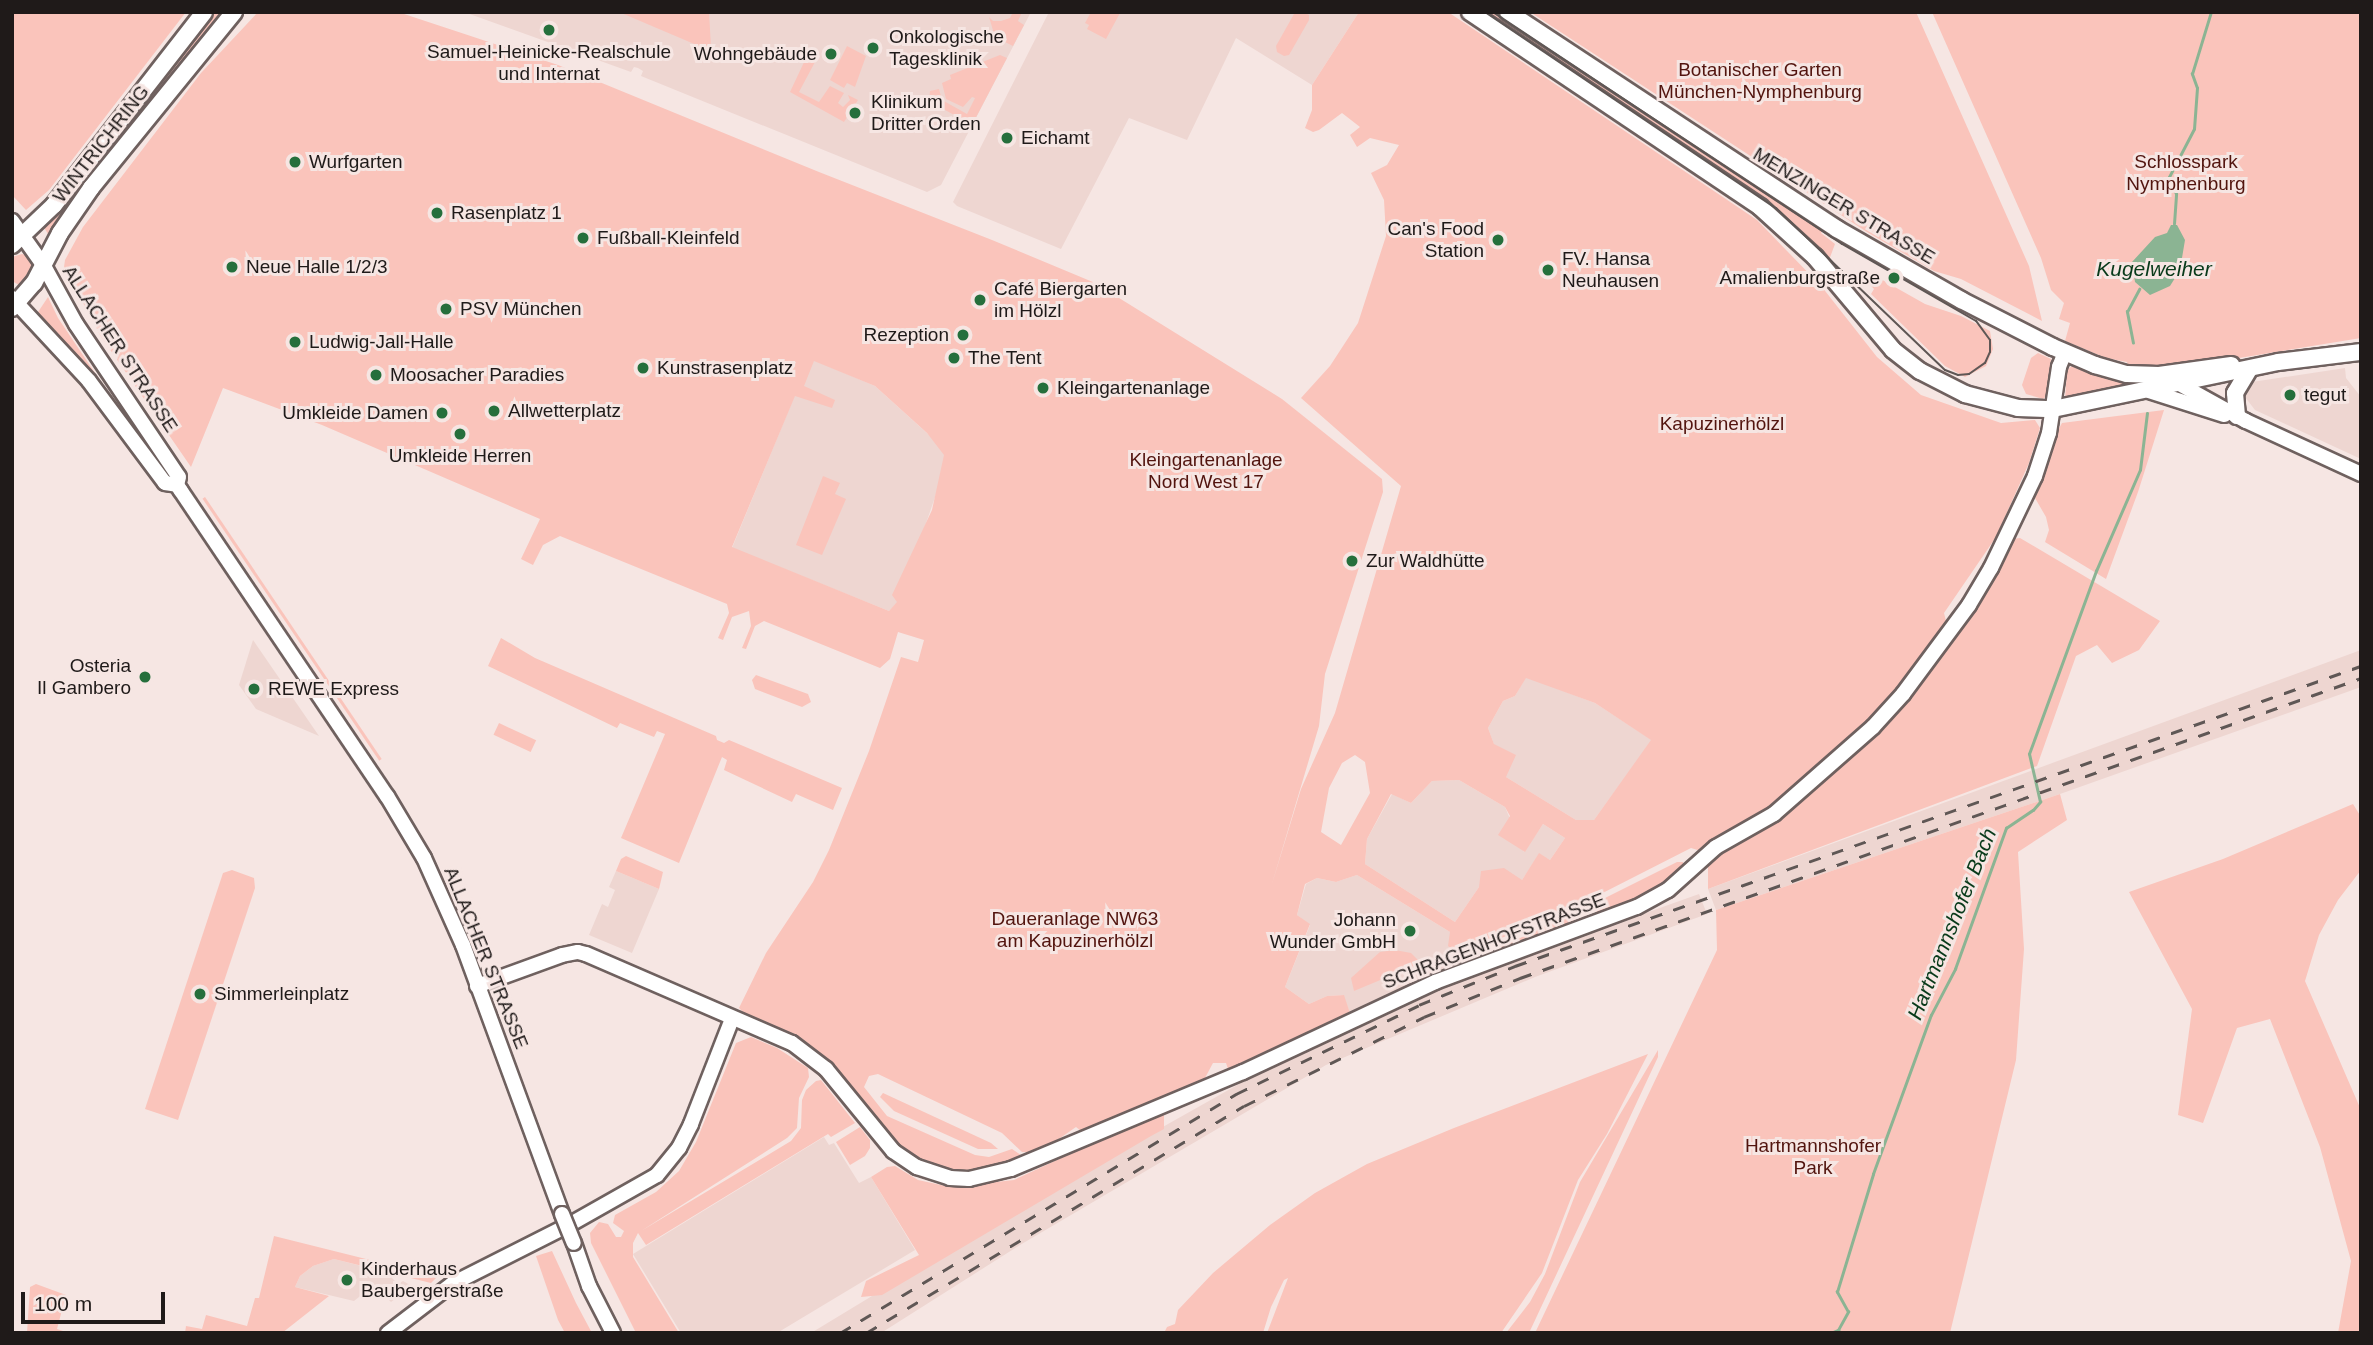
<!DOCTYPE html>
<meta charset="utf-8">
<style>
body{margin:0}
#map{position:relative;width:2373px;height:1345px;overflow:hidden;background:#f6e6e3;font-family:Arial,sans-serif}
div>[style]{position:absolute}
.built>*{inset:0;background:#eed6d1}
.green>*{inset:0;background:#fac4bb;transform-origin:0 0}
.water>*{inset:0;background:#8bb493}
.stream>*{height:2.5px;margin:-1.25px;padding:0 1.25px;transform-origin:1.25px;border-radius:1.25px;background:#8bb493}
.roads{filter:drop-shadow(2px 0 #6f615f) drop-shadow(-2px 0 #6f615f) drop-shadow(0 2px #6f615f) drop-shadow(0 -2px #6f615f)}
.secondary>*{height:14px;margin:-7px;padding:0 7px;transform-origin:7px;border-radius:7px;background:#fff}
.primary>*{height:16px;margin:-8px;padding:0 8px;transform-origin:8px;border-radius:8px;background:#fff}
.tram>*{height:2px;margin:-1px;padding:0 1px;transform-origin:1px;border-radius:1px;background:#5f5755}
.rail>*{height:2.5px;margin-top:-1.25px;transform-origin:0;background:repeating-linear-gradient(90deg,#5f5755 0 12px,transparent 0 24px)}
.bridges{filter:drop-shadow(2px 0 #6f615f) drop-shadow(-2px 0 #6f615f) drop-shadow(0 2px #6f615f) drop-shadow(0 -2px #6f615f)}
.secondary-bridge>*{height:14px;margin:-7px;padding:0 7px;transform-origin:7px;border-radius:7px;background:#fff}
.dots>*{width:19px;height:19px;translate:-50% -50%;box-sizing:border-box;border:4px solid #f6e6e3;border-radius:50%}
span{translate:-50% -50%;white-space:nowrap;text-align:center;line-height:1.15;-webkit-text-stroke:6px #f6e6e3;paint-order:stroke}
.poi-label{font-size:19px;color:#1f1a19}
.left{translate:0 -50%;text-align:left}
.right{translate:-100% -50%;text-align:right}
.park-label{font-size:19px;color:#52140e}
.street-label{font-size:19px;color:#1f1a19}
.water-label{font-size:21px;color:#083a1a;font-style:italic}
.frame{position:absolute;inset:0;border:14px solid #1f1a19;pointer-events:none}
.scale{position:absolute;left:21px;top:1292px;width:144px;height:32px;box-sizing:border-box;border:4px solid #1f1a19;border-top:0;padding-left:9px;font-size:21px;line-height:24px;white-space:nowrap;color:#1f1a19;-webkit-text-stroke:5px #f6e6e3;paint-order:stroke}
</style>
<div id="map">
<div class="built">
<i style="clip-path:polygon(464px 12px,1031px 12px,941px 185px,927px 192px,641px 76px,643px 71px,638px 68px,634px 67px,631px 72px)"></i>
<i style="clip-path:polygon(1049px 12px,1359px 12px,1312px 85px,1236px 38px,1187px 140px,1129px 118px,1061px 249px,957px 206px,953px 202px)"></i>
<i style="clip-path:polygon(814px 360px,875px 386px,950px 454px,899px 601px,889px 611px,732px 548px,806px 368px)"></i>
<i style="clip-path:polygon(2345px 368px,2346px 378px,2361px 397px,2361px 459px,2255px 410px,2245px 397px,2252px 382px)"></i>
<i style="clip-path:polygon(253px 640px,319px 736px,256px 709px,239px 685px)"></i>
<i style="clip-path:polygon(2361px 650px,2361px 687px,2060px 794px,1716px 910px,1708px 889px)"></i>
<i style="clip-path:polygon(1526px 677px,1595px 703px,1652px 740px,1594px 820px,1576px 820px,1506px 777px,1488px 728px,1503px 701px,1515px 696px)"></i>
<i style="clip-path:polygon(1459px 780px,1505px 807px,1524px 852px,1543px 824px,1565px 838px,1550px 860px,1539px 854px,1522px 880px,1479px 887px,1455px 922px,1365px 864px,1367px 839px,1392px 794px,1411px 803px,1432px 781px)"></i>
<i style="clip-path:polygon(616px 871px,659px 889px,632px 953px,589px 935px,602px 904px,608px 907px,615px 890px,609px 887px)"></i>
<i style="clip-path:polygon(1357px 875px,1450px 932px,1453px 949px,1478px 948px,1468px 960px,1350px 1013px,1343px 995px,1327px 996px,1309px 1004px,1285px 987px,1310px 925px,1297px 915px,1306px 884px,1317px 878px,1336px 882px)"></i>
<i style="clip-path:polygon(1699px 894px,1707px 914px,1535px 977px,1326px 1065px,1020px 1245px,881px 1333px,811px 1333px,999px 1219px,1314px 1042px,1467px 977px)"></i>
<i style="clip-path:polygon(824px 1137px,829px 1145px,834px 1143px,859px 1183px,871px 1177px,915px 1250px,777px 1333px,681px 1333px,633px 1254px)"></i>
<i style="clip-path:polygon(334px 1259px,393px 1274px,392px 1278px,398px 1284px,403px 1281px,412px 1286px,391px 1302px,374px 1285px,354px 1301px,295px 1287px,300px 1276px,313px 1266px)"></i>
</div>
<div class="green">
<i style="clip-path:polygon(12px 12px,186px 12px,49px 190px,26px 210px,12px 195px)"></i>
<i style="clip-path:polygon(212px 12px,221px 12px,50px 237px,43px 226px)"></i>
<i style="clip-path:polygon(evenodd,258px 12px,398px 12px,558px 65px,819px 172px,992px 240px,1112px 290px,1111px 293px,1282px 399px,1382px 479px,1383px 492px,1325px 674px,1319px 726px,1271px 887px,1301px 789px,1335px 713px,1401px 486px,1301px 398px,1330px 366px,1358px 323px,1386px 236px,1384px 200px,1371px 173px,1387px 165px,1399px 145px,1370px 138px,1357px 147px,1350px 135px,1360px 127px,1342px 113px,1319px 130px,1313px 132px,1305px 128px,1312px 110px,1312px 85px,1359px 12px,1448px 12px,1757px 220px,1822px 287px,1877px 357px,1921px 395px,2001px 423px,2035px 420px,2040px 428px,2029px 463px,1996px 537px,1944px 613px,1947px 625px,1901px 693px,1772px 811px,1701px 851px,1691px 848px,1583px 903px,1478px 948px,1453px 950px,1448px 946px,1450px 932px,1357px 875px,1336px 882px,1317px 878px,1305px 884px,1297px 915px,1310px 924px,1285px 987px,1309px 1004px,1327px 996px,1344px 995px,1350px 1013px,1228px 1069px,1226px 1063px,1213px 1063px,1205px 1078px,1194px 1087px,1081px 1131px,1076px 1127px,1040px 1152px,1022px 1152px,1002px 1133px,878px 1074px,869px 1076px,864px 1087px,887px 1116px,975px 1155px,989px 1157px,1012px 1149px,1021px 1155px,1020px 1159px,973px 1174px,941px 1172px,899px 1151px,830px 1062px,817px 1051px,747px 1016px,739px 1008px,766px 953px,813px 882px,829px 850px,869px 751px,901px 657px,918px 662px,924px 640px,898px 632px,890px 659px,880px 668px,764px 621px,755px 626px,746px 649px,742px 648px,751px 626px,749px 611px,732px 617px,723px 640px,718px 638px,729px 613px,727px 604px,560px 536px,543px 545px,533px 565px,521px 559px,540px 519px,322px 425px,223px 388px,191px 467px,100px 335px,64px 267px,65px 260px,83px 227px,201px 73px,258px 12px,814px 361px,875px 386px,927px 433px,944px 455px,932px 510px,892px 595px,897px 602px,889px 611px,732px 547px,795px 396px,832px 408px,835px 400px,804px 386px,814px 361px,258px 12px,1526px 678px,1595px 703px,1651px 740px,1594px 820px,1576px 820px,1506px 777px,1516px 755px,1494px 744px,1488px 728px,1503px 701px,1515px 696px,1526px 678px,258px 12px,1355px 755px,1365px 762px,1370px 793px,1341px 845px,1321px 832px,1329px 788px,1342px 763px,1355px 755px,258px 12px,1459px 780px,1505px 807px,1510px 816px,1498px 835px,1525px 852px,1543px 824px,1565px 838px,1550px 860px,1539px 853px,1522px 880px,1504px 868px,1481px 871px,1479px 887px,1455px 922px,1365px 864px,1367px 839px,1391px 794px,1411px 803px,1432px 781px,1459px 780px)"></i>
<i style="clip-path:polygon(619px 12px,709px 12px,711px 47px,706px 49px)"></i>
<i style="clip-path:polygon(1013px 12px,1022px 12px,1018px 21px,1024px 25px,1013px 46px,995px 37px,989px 17px,993px 21px,1001px 21px,1010px 18px)"></i>
<i style="clip-path:polygon(1091px 12px,1120px 13px,1106px 39px,1087px 29px,1089px 25px,1085px 23px)"></i>
<i style="clip-path:polygon(1304px 12px,1309px 15px,1309px 20px,1289px 55px,1284px 56px,1277px 52px,1276px 46px,1294px 14px)"></i>
<i style="clip-path:polygon(1479px 12px,1500px 12px,1838px 238px,1823px 230px,1821px 233px,1835px 244px,1829px 260px)"></i>
<i style="clip-path:polygon(1530px 12px,1916px 12px,2029px 266px,2042px 321px,1961px 279px,1934px 271px,1867px 232px)"></i>
<i style="clip-path:polygon(1932px 12px,2361px 12px,2361px 338px,2172px 369px,2129px 369px,2127px 362px,2106px 358px,2065px 341px,2070px 323px,2059px 319px,2064px 303px,2051px 290px,2041px 258px)"></i>
<i style="clip-path:polygon(847px 46px,866px 56px,855px 87px,847px 83px,844px 88px,830px 80px)"></i>
<i style="clip-path:polygon(1000px 55px,1007px 58px,972px 125px,929px 101px,930px 91px,939px 89px,942px 100px,967px 114px,975px 98px,972px 97px,963px 107px,946px 99px,942px 83px,951px 79px,950px 75px)"></i>
<i style="clip-path:polygon(806px 58px,815px 62px,799px 92px,819px 102px,830px 86px,844px 93px,838px 103px,843px 107px,850px 100px,848px 95px,858px 100px,844px 122px,790px 92px)"></i>
<i style="clip-path:polygon(22px 254px,28px 256px,33px 267px,24px 284px,19px 285px,12px 281px,12px 257px)"></i>
<i style="clip-path:polygon(1863px 269px,1925px 304px,1961px 316px,1990px 331px,1993px 349px,1986px 366px,1965px 377px,1945px 366px,1871px 294px,1874px 289px,1861px 275px)"></i>
<i style="clip-path:polygon(48px 297px,58px 318px,95px 373px,94px 377px,34px 318px)"></i>
<i style="clip-path:polygon(2038px 353px,2051px 359px,2047px 396px,2043px 399px,2026px 394px,2022px 385px,2031px 358px)"></i>
<i style="clip-path:polygon(2073px 365px,2076px 365px,2157px 382px,2065px 400px,2067px 370px)"></i>
<i style="clip-path:polygon(2164px 410px,2138px 492px,2106px 579px,2045px 542px,2049px 530px,2046px 517px,2035px 498px,2055px 436px,2062px 423px)"></i>
<i style="clip-path:polygon(823px 476px,840px 483px,835px 494px,846px 499px,822px 555px,796px 545px)"></i>
<i style="left:205px;top:497px;width:316px;height:3px;rotate:56deg"></i>
<i style="clip-path:polygon(2020px 538px,2160px 621px,2139px 650px,2112px 663px,2097px 645px,2076px 656px,2037px 766px,1708px 889px,1708px 858px,1876px 730px,1960px 623px,1968px 620px,1998px 574px,2002px 557px,2012px 539px)"></i>
<i style="clip-path:polygon(501px 638px,535px 658px,716px 736px,717px 740px,724px 743px,729px 740px,842px 788px,833px 810px,796px 794px,792px 802px,724px 770px,727px 760px,722px 757px,679px 863px,621px 838px,665px 734px,657px 731px,654px 737px,620px 723px,617px 728px,488px 666px)"></i>
<i style="clip-path:polygon(756px 675px,808px 694px,811px 702px,802px 707px,755px 689px,752px 680px)"></i>
<i style="left:499px;top:723px;width:41px;height:13px;rotate:25deg"></i>
<i style="clip-path:polygon(2060px 794px,2067px 820px,2018px 852px,2024px 949px,2016px 1060px,1950px 1333px,1535px 1333px,1717px 950px,1716px 910px)"></i>
<i style="clip-path:polygon(2353px 804px,2361px 817px,2361px 870px,2338px 900px,2319px 935px,2305px 981px,2361px 1110px,2361px 1333px,2338px 1333px,2351px 1261px,2320px 1147px,2270px 1019px,2237px 1028px,2203px 1123px,2178px 1115px,2192px 1009px,2129px 892px,2223px 859px)"></i>
<i style="clip-path:polygon(626px 856px,663px 872px,659px 889px,616px 871px,621px 859px)"></i>
<i style="clip-path:polygon(1677px 862px,1683px 862px,1684px 871px,1651px 895px,1604px 914px,1588px 909px,1589px 906px)"></i>
<i style="clip-path:polygon(232px 870px,254px 878px,255px 888px,178px 1120px,145px 1109px,223px 873px)"></i>
<i style="clip-path:polygon(1574px 913px,1577px 917px,1572px 925px,1479px 957px)"></i>
<i style="clip-path:polygon(1395px 950px,1411px 953px,1421px 963px,1354px 991px,1351px 978px,1380px 952px)"></i>
<i style="clip-path:polygon(751px 1037px,777px 1048px,808px 1068px,809px 1077px,799px 1098px,797px 1128px,787px 1138px,641px 1231px,791px 1141px,801px 1128px,802px 1100px,806px 1090px,816px 1081px,821px 1080px,855px 1123px,831px 1137px,828px 1134px,646px 1245px,638px 1233px,633px 1243px,633px 1257px,679px 1333px,636px 1333px,591px 1243px,590px 1233px,599px 1222px,608px 1224px,616px 1237px,621px 1237px,624px 1231px,613px 1223px,615px 1215px,656px 1192px,679px 1171px,696px 1142px,736px 1043px)"></i>
<i style="clip-path:polygon(1658px 1050px,1658px 1057px,1529px 1333px,1506px 1333px,1530px 1302px,1545px 1274px,1580px 1182px)"></i>
<i style="clip-path:polygon(1648px 1054px,1607px 1134px,1578px 1180px,1542px 1273px,1501px 1333px,1267px 1333px,1288px 1278px,1284px 1280px,1271px 1307px,1263px 1333px,1164px 1333px,1167px 1327px,1175px 1324px,1178px 1310px,1213px 1273px,1270px 1225px,1315px 1193px,1367px 1164px,1454px 1128px)"></i>
<i style="clip-path:polygon(883px 1093px,991px 1143px,998px 1149px,978px 1149px,894px 1111px,880px 1097px)"></i>
<i style="clip-path:polygon(1156px 1114px,1164px 1114px,1164px 1129px,1151px 1136px,882px 1295px,861px 1297px,866px 1281px,919px 1255px,871px 1177px,887px 1167px,895px 1166px,918px 1180px,950px 1187px,1014px 1180px)"></i>
<i style="clip-path:polygon(860px 1127px,870px 1140px,870px 1148px,865px 1156px,850px 1165px,836px 1142px)"></i>
<i style="clip-path:polygon(274px 1236px,366px 1259px,437px 1277px,431px 1283px,334px 1259px,313px 1266px,300px 1276px,295px 1287px,329px 1296px,282px 1333px,185px 1333px,186px 1326px,202px 1329px,206px 1315px,247px 1326px,255px 1298px,259px 1298px)"></i>
<i style="clip-path:polygon(552px 1251px,576px 1303px,592px 1333px,565px 1333px,558px 1320px,536px 1256px)"></i>
<i style="clip-path:polygon(36px 1284px,66px 1295px,57px 1329px,69px 1333px,27px 1333px,30px 1287px)"></i>
</div>
<div class="water">
<i style="clip-path:polygon(2171px 225px,2177px 225px,2185px 240px,2180px 270px,2170px 286px,2150px 295px,2135px 282px,2132px 262px,2155px 237px,2167px 233px)"></i>
</div>
<div class="stream">
<i style="left:2174px;top:224px;width:30px;rotate:-86deg"></i>
<i style="left:2176px;top:194px;width:18px;rotate:-112deg"></i>
<i style="left:2169px;top:177px;width:54px;rotate:-62.5deg"></i>
<i style="left:2194px;top:129px;width:41px;rotate:-85.8deg"></i>
<i style="left:2197px;top:88px;width:15px;rotate:-110deg"></i>
<i style="left:2192px;top:74px;width:65px;rotate:-73deg"></i>
<i style="left:2133px;top:343px;width:32px;rotate:-101deg"></i>
<i style="left:2127px;top:312px;width:26px;rotate:-62deg"></i>
<i style="left:1831px;top:1333px;width:8px;rotate:-23deg"></i>
<i style="left:1838px;top:1330px;width:21px;rotate:-61deg"></i>
<i style="left:1848px;top:1312px;width:23px;rotate:-119deg"></i>
<i style="left:1837px;top:1292px;width:123px;rotate:-73deg"></i>
<i style="left:1873px;top:1174px;width:169px;rotate:-70deg"></i>
<i style="left:1931px;top:1015px;width:52px;rotate:-62.4deg"></i>
<i style="left:1955px;top:969px;width:150px;rotate:-70.1deg"></i>
<i style="left:2006px;top:828px;width:32px;rotate:-34deg"></i>
<i style="left:2033px;top:810px;width:11px;rotate:-49deg"></i>
<i style="left:2040px;top:802px;width:49px;rotate:-102.9deg"></i>
<i style="left:2029px;top:754px;width:195px;rotate:-69.9deg"></i>
<i style="left:2096px;top:571px;width:110px;rotate:-66.5deg"></i>
<i style="left:2140px;top:470px;width:57px;rotate:-83deg"></i>
</div>
<div class="roads">
<div class="secondary">
<i style="left:12px;top:221px;width:55px;rotate:54.6deg"></i>
<i style="left:44px;top:266px;width:66px;rotate:61.1deg"></i>
<i style="left:76px;top:324px;width:184px;rotate:56.1deg"></i>
<i style="left:179px;top:477px;width:8px;rotate:104deg"></i>
<i style="left:12px;top:298px;width:113px;rotate:47.1deg"></i>
<i style="left:89px;top:381px;width:127px;rotate:53.3deg"></i>
<i style="left:165px;top:483px;width:12px;rotate:9deg"></i>
<i style="left:177px;top:485px;width:7px;rotate:56deg"></i>
<i style="left:181px;top:491px;width:368px;rotate:56deg"></i>
<i style="left:387px;top:796px;width:72px;rotate:59.2deg"></i>
<i style="left:424px;top:858px;width:95px;rotate:65.9deg"></i>
<i style="left:463px;top:945px;width:287px;rotate:69.8deg"></i>
<i style="left:2174px;top:381px;width:82px;rotate:29.1deg"></i>
<i style="left:2246px;top:421px;width:127px;rotate:24.7deg"></i>
<i style="left:2149px;top:391px;width:79px;rotate:17.7deg"></i>
<i style="left:477px;top:986px;width:90px;rotate:-20deg"></i>
<i style="left:562px;top:955px;width:16px;rotate:-11deg"></i>
<i style="left:578px;top:952px;width:8px;rotate:14deg"></i>
<i style="left:586px;top:954px;width:224px;rotate:23.4deg"></i>
<i style="left:792px;top:1043px;width:43px;rotate:37.4deg"></i>
<i style="left:826px;top:1069px;width:106px;rotate:50.7deg"></i>
<i style="left:893px;top:1151px;width:29px;rotate:34deg"></i>
<i style="left:917px;top:1167px;width:35px;rotate:18deg"></i>
<i style="left:950px;top:1178px;width:19px;rotate:3deg"></i>
<i style="left:969px;top:1179px;width:43px;rotate:-13.4deg"></i>
<i style="left:1011px;top:1169px;width:251px;rotate:-22.7deg"></i>
<i style="left:1243px;top:1072px;width:212px;rotate:-25.1deg"></i>
<i style="left:1435px;top:982px;width:215px;rotate:-20.4deg"></i>
<i style="left:1637px;top:907px;width:35px;rotate:-29deg"></i>
<i style="left:1668px;top:890px;width:64px;rotate:-41.9deg"></i>
<i style="left:1716px;top:847px;width:67px;rotate:-29.6deg"></i>
<i style="left:1774px;top:814px;width:132px;rotate:-41.3deg"></i>
<i style="left:1873px;top:727px;width:45px;rotate:-47.7deg"></i>
<i style="left:1903px;top:694px;width:111px;rotate:-53.4deg"></i>
<i style="left:1969px;top:605px;width:43px;rotate:-59.3deg"></i>
<i style="left:1991px;top:568px;width:102px;rotate:-64.4deg"></i>
<i style="left:2035px;top:476px;width:45px;rotate:-72deg"></i>
<i style="left:2049px;top:433px;width:67px;rotate:-81.4deg"></i>
<i style="left:2059px;top:367px;width:16px;rotate:-68deg"></i>
<i style="left:574px;top:1243px;width:46px;rotate:70.8deg"></i>
<i style="left:589px;top:1286px;width:53px;rotate:62.9deg"></i>
<i style="left:388px;top:1333px;width:81px;rotate:-37.4deg"></i>
<i style="left:452px;top:1284px;width:129px;rotate:-26.8deg"></i>
<i style="left:567px;top:1226px;width:103px;rotate:-29.5deg"></i>
<i style="left:657px;top:1175px;width:35px;rotate:-51deg"></i>
<i style="left:679px;top:1148px;width:27px;rotate:-63deg"></i>
<i style="left:691px;top:1124px;width:113px;rotate:-68.7deg"></i>
</div>
<div class="primary">
<i style="left:1470px;top:12px;width:349px;rotate:33.9deg"></i>
<i style="left:1760px;top:207px;width:74px;rotate:42.3deg"></i>
<i style="left:1815px;top:257px;width:121px;rotate:50deg"></i>
<i style="left:1893px;top:350px;width:34px;rotate:38deg"></i>
<i style="left:1920px;top:371px;width:51px;rotate:27.1deg"></i>
<i style="left:1965px;top:394px;width:55px;rotate:14.8deg"></i>
<i style="left:2018px;top:408px;width:35px;rotate:2deg"></i>
<i style="left:2053px;top:409px;width:230px;rotate:-11.8deg"></i>
<i style="left:2278px;top:362px;width:84px;rotate:-6.9deg"></i>
<i style="left:1508px;top:12px;width:394px;rotate:33.4deg"></i>
<i style="left:1837px;top:229px;width:143px;rotate:29.8deg"></i>
<i style="left:1961px;top:300px;width:103px;rotate:27.1deg"></i>
<i style="left:2053px;top:347px;width:46px;rotate:23.2deg"></i>
<i style="left:2095px;top:365px;width:33px;rotate:16deg"></i>
<i style="left:2127px;top:374px;width:32px;rotate:2deg"></i>
<i style="left:2159px;top:375px;width:73px;rotate:-7.9deg"></i>
<i style="left:12px;top:245px;width:58px;rotate:-43.6deg"></i>
<i style="left:54px;top:205px;width:244px;rotate:-52.1deg"></i>
<i style="left:12px;top:308px;width:33px;rotate:-49deg"></i>
<i style="left:34px;top:283px;width:56px;rotate:-62.5deg"></i>
<i style="left:60px;top:233px;width:55px;rotate:-55.4deg"></i>
<i style="left:91px;top:188px;width:227px;rotate:-50.9deg"></i>
<i style="left:2237px;top:416px;width:23px;rotate:-95deg"></i>
<i style="left:2235px;top:393px;width:26px;rotate:-59deg"></i>
</div>
</div>
<div class="tram">
<i style="left:1485px;top:12px;width:351px;rotate:34deg"></i>
<i style="left:1776px;top:208px;width:234px;rotate:43.8deg"></i>
<i style="left:1945px;top:370px;width:14px;rotate:21deg"></i>
<i style="left:1958px;top:375px;width:11px;rotate:-5deg"></i>
<i style="left:1969px;top:374px;width:19px;rotate:-35deg"></i>
<i style="left:1985px;top:363px;width:12px;rotate:-66deg"></i>
<i style="left:1990px;top:352px;width:12px;rotate:-90deg"></i>
<i style="left:1990px;top:340px;width:24px;rotate:-126deg"></i>
<i style="left:1976px;top:321px;width:155px;rotate:-150.1deg"></i>
<i style="left:1842px;top:244px;width:419px;rotate:-146.4deg"></i>
</div>
<div class="rail">
<i style="left:840px;top:1333px;width:463px;rotate:-31.1deg"></i>
<i style="left:1236px;top:1094px;width:203px;rotate:-25.9deg"></i>
<i style="left:1419px;top:1005px;width:104px;rotate:-22.1deg"></i>
<i style="left:1515px;top:966px;width:898px;rotate:-19.53deg"></i>
<i style="left:866px;top:1333px;width:441px;rotate:-31deg"></i>
<i style="left:1244px;top:1106px;width:201px;rotate:-26.3deg"></i>
<i style="left:1424px;top:1017px;width:104px;rotate:-22.1deg"></i>
<i style="left:1520px;top:978px;width:893px;rotate:-19.63deg"></i>
</div>
<div class="bridges">
<div class="secondary-bridge">
<i style="left:562px;top:1214px;width:31px;rotate:68deg"></i>
</div>
</div>
<div class="dots">
<i style="left:549px;top:30px;background:#256f3c"></i>
<i style="left:873px;top:48px;background:#256f3c"></i>
<i style="left:831px;top:54px;background:#256f3c"></i>
<i style="left:855px;top:113px;background:#256f3c"></i>
<i style="left:1007px;top:138px;background:#256f3c"></i>
<i style="left:295px;top:162px;background:#256f3c"></i>
<i style="left:437px;top:213px;background:#256f3c"></i>
<i style="left:583px;top:238px;background:#256f3c"></i>
<i style="left:1498px;top:240px;background:#256f3c"></i>
<i style="left:232px;top:267px;background:#256f3c"></i>
<i style="left:1548px;top:270px;background:#256f3c"></i>
<i style="left:1894px;top:278px;background:#256f3c"></i>
<i style="left:980px;top:300px;background:#256f3c"></i>
<i style="left:446px;top:309px;background:#256f3c"></i>
<i style="left:963px;top:335px;background:#256f3c"></i>
<i style="left:295px;top:342px;background:#256f3c"></i>
<i style="left:954px;top:358px;background:#256f3c"></i>
<i style="left:643px;top:368px;background:#256f3c"></i>
<i style="left:376px;top:375px;background:#256f3c"></i>
<i style="left:1043px;top:388px;background:#256f3c"></i>
<i style="left:2290px;top:395px;background:#256f3c"></i>
<i style="left:494px;top:411px;background:#256f3c"></i>
<i style="left:442px;top:413px;background:#256f3c"></i>
<i style="left:460px;top:434px;background:#256f3c"></i>
<i style="left:1352px;top:561px;background:#256f3c"></i>
<i style="left:145px;top:677px;background:#256f3c"></i>
<i style="left:254px;top:689px;background:#256f3c"></i>
<i style="left:1410px;top:931px;background:#256f3c"></i>
<i style="left:200px;top:994px;background:#256f3c"></i>
<i style="left:347px;top:1280px;background:#256f3c"></i>
</div>
<div class="poi-label">
<span class="left" style="left:889px;top:48px">Onkologische<br>Tagesklinik</span>
<span style="left:549px;top:63px">Samuel-Heinicke-Realschule<br>und Internat</span>
<span class="right" style="left:817px;top:54px">Wohngebäude</span>
<span class="left" style="left:871px;top:113px">Klinikum<br>Dritter Orden</span>
<span class="left" style="left:1021px;top:138px">Eichamt</span>
<span class="left" style="left:309px;top:162px">Wurfgarten</span>
<span class="left" style="left:451px;top:213px">Rasenplatz 1</span>
<span class="right" style="left:1484px;top:240px">Can's Food<br>Station</span>
<span class="left" style="left:597px;top:238px">Fußball-Kleinfeld</span>
<span class="left" style="left:1562px;top:270px">FV. Hansa<br>Neuhausen</span>
<span class="left" style="left:246px;top:267px">Neue Halle 1/2/3</span>
<span class="right" style="left:1880px;top:278px">Amalienburgstraße</span>
<span class="left" style="left:994px;top:300px">Café Biergarten<br>im Hölzl</span>
<span class="left" style="left:460px;top:309px">PSV München</span>
<span class="right" style="left:949px;top:335px">Rezeption</span>
<span class="left" style="left:309px;top:342px">Ludwig-Jall-Halle</span>
<span class="left" style="left:968px;top:358px">The Tent</span>
<span class="left" style="left:657px;top:368px">Kunstrasenplatz</span>
<span class="left" style="left:390px;top:375px">Moosacher Paradies</span>
<span class="left" style="left:1057px;top:388px">Kleingartenanlage</span>
<span class="left" style="left:2304px;top:395px">tegut</span>
<span class="left" style="left:508px;top:411px">Allwetterplatz</span>
<span class="right" style="left:428px;top:413px">Umkleide Damen</span>
<span style="left:460px;top:456px">Umkleide Herren</span>
<span class="left" style="left:1366px;top:561px">Zur Waldhütte</span>
<span class="right" style="left:131px;top:677px">Osteria<br>Il Gambero</span>
<span class="left" style="left:268px;top:689px">REWE Express</span>
<span class="right" style="left:1396px;top:931px">Johann<br>Wunder GmbH</span>
<span class="left" style="left:214px;top:994px">Simmerleinplatz</span>
<span class="left" style="left:361px;top:1280px">Kinderhaus<br>Baubergerstraße</span>
</div>
<div class="park-label">
<span style="left:1760px;top:81px">Botanischer Garten<br>München-Nymphenburg</span>
<span style="left:2186px;top:173px">Schlosspark<br>Nymphenburg</span>
<span style="left:1722px;top:424px">Kapuzinerhölzl</span>
<span style="left:1206px;top:471px">Kleingartenanlage<br>Nord West 17</span>
<span style="left:1075px;top:930px">Daueranlage NW63<br>am Kapuzinerhölzl</span>
<span style="left:1813px;top:1157px">Hartmannshofer<br>Park</span>
</div>
<div class="street-label">
<span style="left:101px;top:144px;rotate:-52deg">WINTRICHRING</span>
<span style="left:1844px;top:206px;rotate:31deg">MENZINGER STRASSE</span>
<span style="left:120px;top:349px;rotate:57deg">ALLACHER STRASSE</span>
<span style="left:1494px;top:941px;rotate:-21deg">SCHRAGENHOFSTRASSE</span>
<span style="left:486px;top:958px;rotate:68deg">ALLACHER STRASSE</span>
</div>
<div class="water-label">
<span style="left:2154px;top:269px">Kugelweiher</span>
<span style="left:1952px;top:924px;rotate:-68deg">Hartmannshofer Bach</span>
</div>
<div class="frame"></div>
<div class="scale">100 m</div>
</div>
